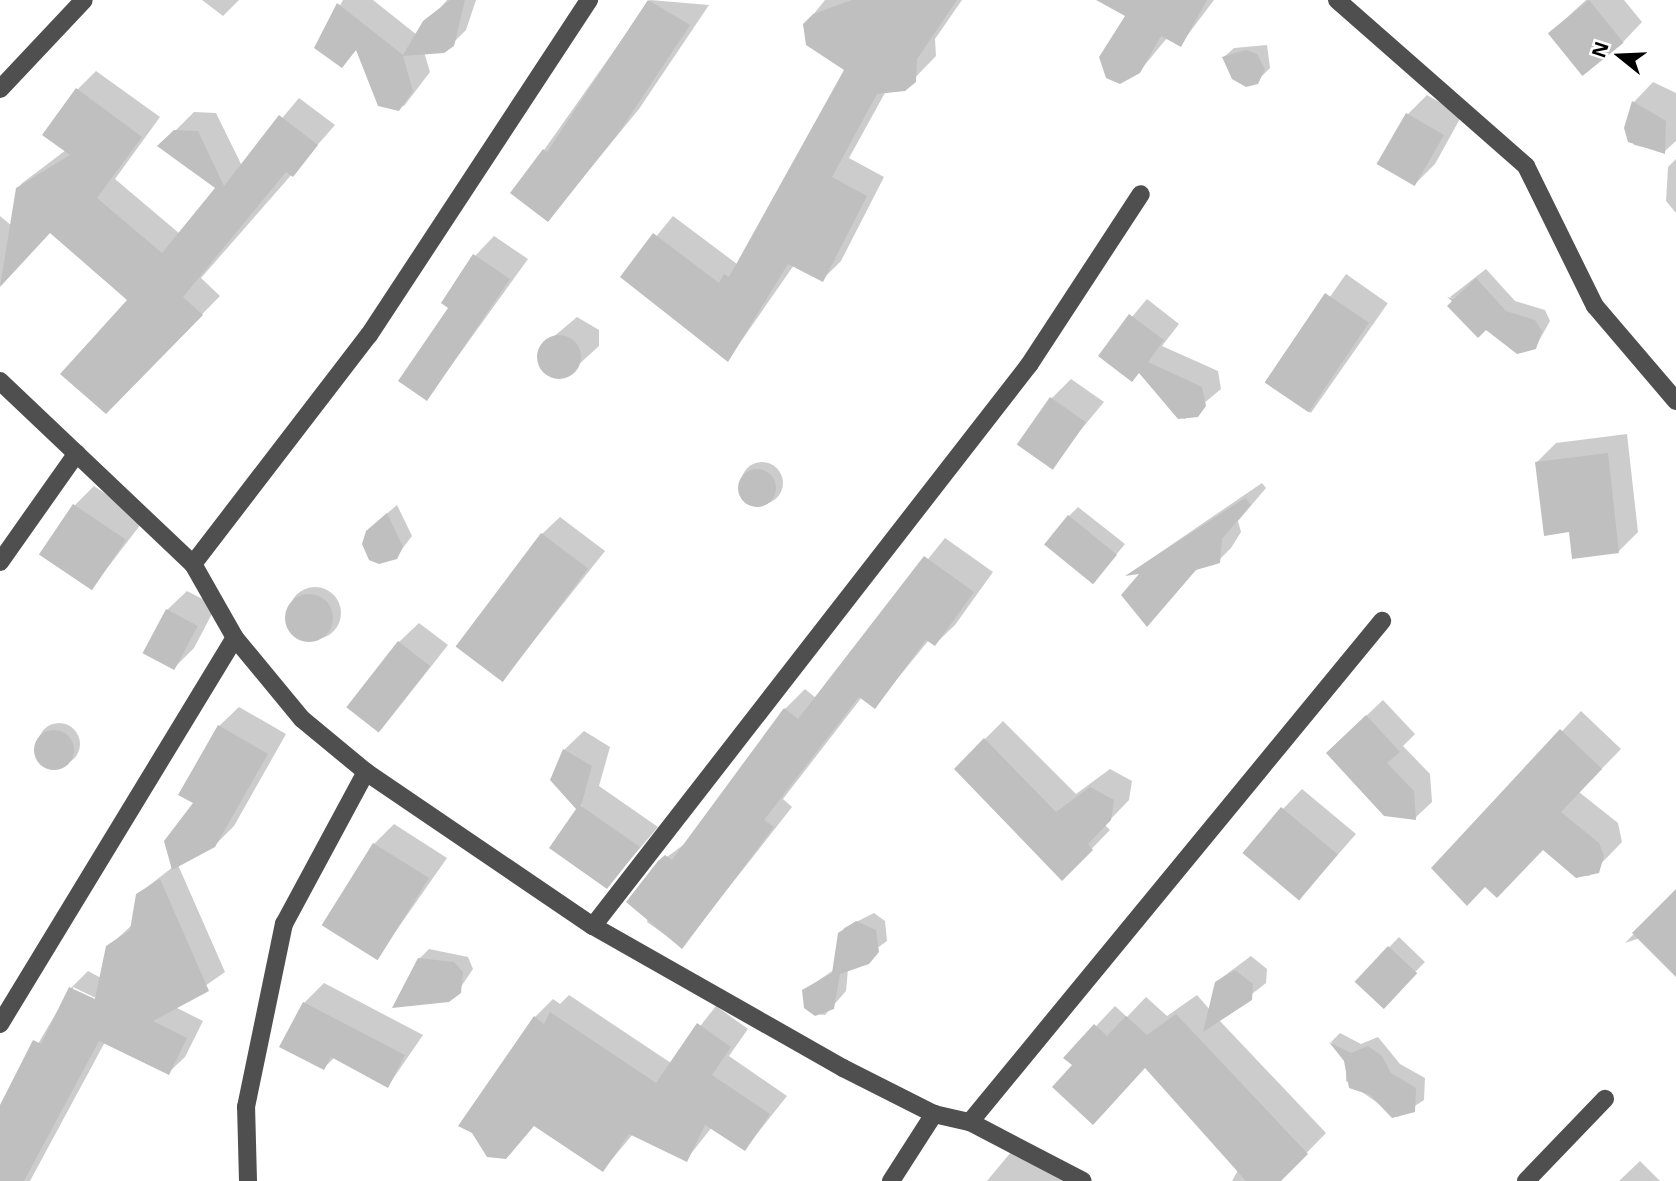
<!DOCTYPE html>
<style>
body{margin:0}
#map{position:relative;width:1676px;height:1181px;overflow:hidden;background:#fff;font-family:"Open Sans",sans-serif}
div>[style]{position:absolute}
.shadow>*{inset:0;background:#0003;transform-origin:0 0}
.round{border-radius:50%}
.building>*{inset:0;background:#bfbfbf;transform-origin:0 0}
.minor>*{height:18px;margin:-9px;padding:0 9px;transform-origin:9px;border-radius:9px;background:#4f4f4f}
span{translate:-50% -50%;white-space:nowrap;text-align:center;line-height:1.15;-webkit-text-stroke:7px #fff;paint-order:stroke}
.north{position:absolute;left:1585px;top:21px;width:70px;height:70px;-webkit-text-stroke:5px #fff;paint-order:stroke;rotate:288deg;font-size:19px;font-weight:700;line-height:28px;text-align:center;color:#000}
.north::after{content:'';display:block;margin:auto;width:24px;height:32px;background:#000;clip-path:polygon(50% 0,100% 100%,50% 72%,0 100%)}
</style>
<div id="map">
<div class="shadow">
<i style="clip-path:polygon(202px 0,239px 0,223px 16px)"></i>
<i style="clip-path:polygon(343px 0,373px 0,417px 35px,447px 0,476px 0,466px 30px,448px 48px,424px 52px,430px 72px,404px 106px,379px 104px,357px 49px,341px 65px,317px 47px)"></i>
<i style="clip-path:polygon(650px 0,709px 5px,639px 109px,548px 220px,544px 150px)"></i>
<i style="clip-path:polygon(825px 0,962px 0,935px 39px,936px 56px,904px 89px,886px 91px,849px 158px,884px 177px,841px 261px,822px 280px,794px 265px,728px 360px,623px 277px,673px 216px,737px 264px,847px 69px,805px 25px)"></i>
<i style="clip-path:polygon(1135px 0,1214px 0,1180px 45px,1167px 38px,1139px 72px)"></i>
<i style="clip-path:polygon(1586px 0,1624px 0,1642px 22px,1623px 42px,1550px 33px)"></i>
<i style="clip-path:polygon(1267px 45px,1270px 68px,1260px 78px,1224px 57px,1234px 48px)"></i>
<i style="clip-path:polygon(96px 71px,160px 117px,115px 179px,180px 234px,217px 188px,160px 146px,194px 112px,216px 113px,242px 166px,299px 98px,335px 125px,201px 278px,220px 296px,106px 412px,130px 299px,50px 232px,0 286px,0 216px,12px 226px,21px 184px,66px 150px,77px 90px)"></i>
<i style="clip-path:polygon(1653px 82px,1676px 93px,1676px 141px,1664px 152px,1634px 145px,1625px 128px,1634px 102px)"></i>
<i style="clip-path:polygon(1427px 95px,1462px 115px,1435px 164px,1415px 184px,1408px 114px)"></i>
<i style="clip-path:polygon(1676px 159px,1676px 213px,1666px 201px,1668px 167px)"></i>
<i style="clip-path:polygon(494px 236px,528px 259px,427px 399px,450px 308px,475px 256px)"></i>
<i style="clip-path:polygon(1486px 269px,1515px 301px,1545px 310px,1550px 321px,1535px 348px,1450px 297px)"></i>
<i style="left:1346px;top:274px;width:51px;height:134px;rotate:35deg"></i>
<i style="clip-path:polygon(1147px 299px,1179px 324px,1162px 346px,1218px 371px,1221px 389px,1185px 419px,1174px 414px,1140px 372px,1100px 355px)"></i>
<i style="clip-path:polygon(577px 317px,599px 330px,599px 346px,565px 377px,553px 376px,544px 369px,539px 349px)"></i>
<i style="clip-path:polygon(1071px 379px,1104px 402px,1049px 468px,1052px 398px)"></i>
<i style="clip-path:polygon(1627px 434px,1638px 532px,1618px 552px,1537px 462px,1556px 443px)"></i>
<i class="round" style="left:741px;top:462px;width:42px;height:42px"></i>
<i style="clip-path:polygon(1262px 483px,1266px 488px,1238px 521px,1241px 532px,1231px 548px,1214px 565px,1198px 567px,1147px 625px,1143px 572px,1130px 573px)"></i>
<i style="clip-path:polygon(94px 486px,144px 520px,92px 588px,75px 505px)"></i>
<i style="clip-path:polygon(397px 505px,412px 536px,396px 557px,378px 521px)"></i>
<i style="clip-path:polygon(1078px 507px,1125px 544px,1102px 572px,1069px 516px)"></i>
<i style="clip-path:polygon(560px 517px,605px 551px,504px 678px,542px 534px)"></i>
<i style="clip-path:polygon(945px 538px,993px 572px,955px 625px,935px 644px,929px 640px,875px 706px,862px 697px,783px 799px,792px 807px,682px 947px,647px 922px,660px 862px,690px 840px,785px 709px,805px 689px,816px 698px)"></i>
<i class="round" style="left:289px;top:587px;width:52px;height:52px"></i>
<i style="clip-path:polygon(187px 591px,216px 606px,194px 648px,174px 668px,167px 610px)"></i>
<i style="clip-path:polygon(419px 623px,448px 645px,380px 731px,399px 642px)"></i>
<i style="clip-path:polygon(1383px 700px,1415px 734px,1403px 746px,1430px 774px,1432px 802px,1415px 818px,1345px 736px)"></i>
<i style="clip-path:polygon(evenodd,239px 707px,286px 734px,234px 826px,214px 846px,178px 865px,225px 972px,175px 1007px,203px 1021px,185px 1057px,168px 1073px,105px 1042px,30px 1181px,0 1181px,0 1108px,71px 988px,88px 971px,101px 978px,108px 947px,133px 924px,138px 894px,173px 867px,219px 726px,239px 707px,73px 987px,104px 1002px,102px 1005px,73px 990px,73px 987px)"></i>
<i style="clip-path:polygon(1581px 711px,1621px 749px,1579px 792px,1618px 823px,1622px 842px,1589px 876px,1571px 873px,1543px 848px,1434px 868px)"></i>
<i style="clip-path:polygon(1003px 721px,1076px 794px,1110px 769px,1132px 781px,1129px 800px,1105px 825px,1110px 830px,1062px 879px,985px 739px)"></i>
<i class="round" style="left:38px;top:723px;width:42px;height:42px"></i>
<i style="clip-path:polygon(584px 731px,610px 747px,599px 786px,658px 827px,607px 887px,564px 750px)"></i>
<i style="clip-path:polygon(1302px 789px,1356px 834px,1300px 898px,1283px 809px)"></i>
<i style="clip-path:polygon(394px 824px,447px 858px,377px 958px,374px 844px)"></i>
<i style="clip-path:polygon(1676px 891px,1676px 974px,1640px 938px,1625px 943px)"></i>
<i style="clip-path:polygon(874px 913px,885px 921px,887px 941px,848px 969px,846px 991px,825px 1015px,815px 1014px,803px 991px,835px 969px,844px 928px)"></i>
<i style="left:1399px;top:937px;width:36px;height:62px;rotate:44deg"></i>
<i style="clip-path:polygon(429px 949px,468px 957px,473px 969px,454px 997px,419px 959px)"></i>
<i style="clip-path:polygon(1251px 956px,1267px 969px,1266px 983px,1219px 1020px,1326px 1133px,1279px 1181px,1232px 1181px,1238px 1170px,1146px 1066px,1074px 1065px,1066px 1058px,1115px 1006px,1127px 1017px,1146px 997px,1167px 1016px,1197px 995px,1210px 1010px,1216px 982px)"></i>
<i style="clip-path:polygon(324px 983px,423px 1035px,388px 1086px,335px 1057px,324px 1068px,281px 1046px,304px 1003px)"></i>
<i style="clip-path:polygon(569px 995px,671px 1063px,716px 1006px,748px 1029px,729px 1056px,787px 1096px,745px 1149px,712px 1127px,686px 1160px,633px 1134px,603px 1170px,535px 1017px,553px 999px,560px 1004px)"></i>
<i style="clip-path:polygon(1340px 1033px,1361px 1044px,1378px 1037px,1400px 1064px,1425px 1078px,1424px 1100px,1398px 1117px,1346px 1081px,1346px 1061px,1331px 1042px)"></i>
<i style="clip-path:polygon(1011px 1152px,1066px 1181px,987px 1181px)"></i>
<i style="clip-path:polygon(1640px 1161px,1660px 1181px,1619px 1181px)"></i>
</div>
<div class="building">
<i style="clip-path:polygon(450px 0,465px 0,454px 46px,444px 53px,403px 56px,413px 91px,399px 111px,378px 106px,356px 50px,342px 68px,314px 48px,337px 3px,403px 55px,423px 21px)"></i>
<i style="clip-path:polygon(648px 0,690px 25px,620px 131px,548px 222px,510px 193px,543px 149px,547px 152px)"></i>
<i style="clip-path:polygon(852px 0,957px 0,917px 59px,916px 82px,905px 91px,877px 94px,832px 177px,867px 196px,823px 282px,788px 264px,728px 362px,620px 277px,653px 233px,719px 283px,724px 274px,729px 277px,844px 70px,806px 45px,803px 24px,813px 14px)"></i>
<i style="clip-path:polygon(1096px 0,1207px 0,1181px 47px,1161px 36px,1140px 73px,1120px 84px,1106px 78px,1099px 57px,1125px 16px)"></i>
<i style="left:1589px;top:0;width:55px;height:53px;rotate:51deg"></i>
<i style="clip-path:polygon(1246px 50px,1257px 54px,1265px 69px,1258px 84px,1246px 87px,1232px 79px,1222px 57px)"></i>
<i style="clip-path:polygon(76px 88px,142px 137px,97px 198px,162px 253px,215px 188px,157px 146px,174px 130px,198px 131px,224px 186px,279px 115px,318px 145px,293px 177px,286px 172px,183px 297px,203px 315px,106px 414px,60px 374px,127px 300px,50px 233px,0 287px,16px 188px,70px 155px,42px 135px)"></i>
<i style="clip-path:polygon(1632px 101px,1666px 121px,1665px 154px,1628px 142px,1624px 128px)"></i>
<i style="left:1406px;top:113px;width:44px;height:59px;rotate:30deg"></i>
<i style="clip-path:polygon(473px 254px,510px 279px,427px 401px,398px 381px,448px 308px,441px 303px)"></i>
<i style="clip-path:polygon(1476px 278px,1506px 311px,1535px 320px,1542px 331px,1536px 349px,1517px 354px,1486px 330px,1478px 338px,1447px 306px,1452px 301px,1447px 297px,1454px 299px)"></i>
<i style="left:1325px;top:293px;width:53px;height:108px;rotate:34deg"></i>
<i style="clip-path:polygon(1129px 314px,1164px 340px,1148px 362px,1202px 387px,1206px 406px,1198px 417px,1178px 419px,1139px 373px,1132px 382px,1098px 356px)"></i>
<i class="round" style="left:537px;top:335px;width:44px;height:44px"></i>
<i style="left:1050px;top:397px;width:44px;height:58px;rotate:35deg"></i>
<i style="clip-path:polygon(1608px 453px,1619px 553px,1572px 559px,1569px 532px,1544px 536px,1535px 462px)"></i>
<i class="round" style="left:738px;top:469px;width:38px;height:38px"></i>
<i style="clip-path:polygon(1245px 498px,1251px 505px,1222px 539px,1220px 563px,1196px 570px,1147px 627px,1121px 595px,1139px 574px,1125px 576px)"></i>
<i style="left:73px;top:504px;width:64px;height:61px;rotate:34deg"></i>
<i style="clip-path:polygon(387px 513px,403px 547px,397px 559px,379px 564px,369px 560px,362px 544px,366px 531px)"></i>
<i style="left:1068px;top:515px;width:63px;height:38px;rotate:39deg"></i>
<i style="left:541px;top:533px;width:59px;height:142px;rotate:37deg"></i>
<i style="clip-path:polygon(924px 556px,974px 592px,935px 646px,926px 640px,875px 709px,859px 697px,764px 820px,774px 827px,682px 949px,626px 902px,658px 861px,665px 855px,672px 860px,784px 708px,798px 719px)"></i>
<i class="round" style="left:285px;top:594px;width:48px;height:48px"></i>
<i style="left:166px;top:609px;width:36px;height:50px;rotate:28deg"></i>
<i style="left:398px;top:641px;width:41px;height:84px;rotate:38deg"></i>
<i style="clip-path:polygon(1366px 715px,1400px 752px,1387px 763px,1414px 791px,1416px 820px,1384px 816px,1326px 753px)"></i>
<i style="clip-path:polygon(218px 725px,268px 754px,215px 847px,172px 870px,164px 841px,193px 803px,178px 795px)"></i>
<i style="clip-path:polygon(1560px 729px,1602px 769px,1561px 812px,1599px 843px,1604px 856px,1599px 873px,1576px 878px,1543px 850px,1497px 898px,1485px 887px,1467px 906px,1431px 868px)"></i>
<i class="round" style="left:34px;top:730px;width:40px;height:40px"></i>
<i style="clip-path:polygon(984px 738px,1056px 812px,1090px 787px,1114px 800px,1111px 820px,1088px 844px,1093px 850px,1062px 881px,954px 769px)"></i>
<i style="clip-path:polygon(563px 749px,592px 766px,581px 806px,640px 847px,607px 889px,549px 848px,576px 809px,550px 780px)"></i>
<i style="left:1281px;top:807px;width:74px;height:60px;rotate:40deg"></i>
<i style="left:373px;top:843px;width:66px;height:97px;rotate:32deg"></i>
<i style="clip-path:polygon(160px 879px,209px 991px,153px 1021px,187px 1038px,169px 1075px,99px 1041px,24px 1181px,0 1181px,0 1105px,33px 1040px,41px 1044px,69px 987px,95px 999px,106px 946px,130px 930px,136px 894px)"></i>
<i style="clip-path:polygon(1676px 889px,1676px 977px,1632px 933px)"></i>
<i style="clip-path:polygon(856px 921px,876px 930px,879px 952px,869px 964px,840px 974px,834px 1009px,815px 1016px,804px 1008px,802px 990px,832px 973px,838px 933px)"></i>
<i style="left:1388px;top:946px;width:40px;height:49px;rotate:43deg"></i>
<i style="clip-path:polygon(418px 958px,454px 962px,463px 972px,461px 993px,449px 1002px,392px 1008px)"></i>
<i style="clip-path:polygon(1235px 970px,1253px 984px,1252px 1000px,1203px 1032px,1215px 982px)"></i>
<i style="clip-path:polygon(303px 1002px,405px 1055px,388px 1088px,331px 1057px,324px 1070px,279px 1047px)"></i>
<i style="clip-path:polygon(550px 1012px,656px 1083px,697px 1023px,731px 1047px,712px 1075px,770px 1114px,745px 1151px,705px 1125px,687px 1162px,629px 1134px,603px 1172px,534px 1126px,506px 1159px,487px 1157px,472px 1133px,458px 1126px,534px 1016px,544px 1024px)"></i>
<i style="clip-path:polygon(1176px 1014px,1308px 1154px,1281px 1181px,1246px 1181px,1145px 1068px,1093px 1125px,1052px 1087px,1072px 1065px,1063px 1058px,1094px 1024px,1107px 1036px,1126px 1016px,1147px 1035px)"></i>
<i style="clip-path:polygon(1329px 1042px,1351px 1053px,1368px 1046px,1382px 1056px,1391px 1073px,1416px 1088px,1415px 1112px,1392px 1118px,1370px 1095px,1349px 1088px,1344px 1061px)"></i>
</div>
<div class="minor">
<i style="left:1337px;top:0;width:252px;rotate:41.3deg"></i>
<i style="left:1526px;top:166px;width:156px;rotate:63.8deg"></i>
<i style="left:1595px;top:306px;width:125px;rotate:49.5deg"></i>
<i style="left:0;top:89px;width:122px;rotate:-46.7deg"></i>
<i style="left:0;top:381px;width:266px;rotate:43.5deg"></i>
<i style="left:193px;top:564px;width:85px;rotate:60.4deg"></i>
<i style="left:235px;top:638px;width:105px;rotate:50.4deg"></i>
<i style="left:302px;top:719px;width:83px;rotate:39.6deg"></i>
<i style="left:366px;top:772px;width:274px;rotate:34.2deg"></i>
<i style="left:593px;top:926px;width:288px;rotate:29.6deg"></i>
<i style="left:843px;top:1068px;width:102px;rotate:26.8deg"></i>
<i style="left:934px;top:1114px;width:37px;rotate:13deg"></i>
<i style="left:970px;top:1122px;width:127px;rotate:27.6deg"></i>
<i style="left:0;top:562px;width:133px;rotate:-54.8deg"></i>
<i style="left:193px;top:564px;width:289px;rotate:-52.5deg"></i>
<i style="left:369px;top:335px;width:401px;rotate:-56.7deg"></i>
<i style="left:593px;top:926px;width:711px;rotate:-52.15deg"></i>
<i style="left:1029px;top:365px;width:204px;rotate:-56.8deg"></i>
<i style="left:0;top:1024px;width:452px;rotate:-58.7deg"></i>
<i style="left:970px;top:1122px;width:649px;rotate:-50.57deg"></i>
<i style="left:248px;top:1181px;width:74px;rotate:-91.5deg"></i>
<i style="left:246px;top:1107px;width:187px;rotate:-78.3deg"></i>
<i style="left:284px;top:924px;width:173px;rotate:-61.7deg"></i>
<i style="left:891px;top:1181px;width:80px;rotate:-57.3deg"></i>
<i style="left:1526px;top:1181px;width:114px;rotate:-46.1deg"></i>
</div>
<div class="north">N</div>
</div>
